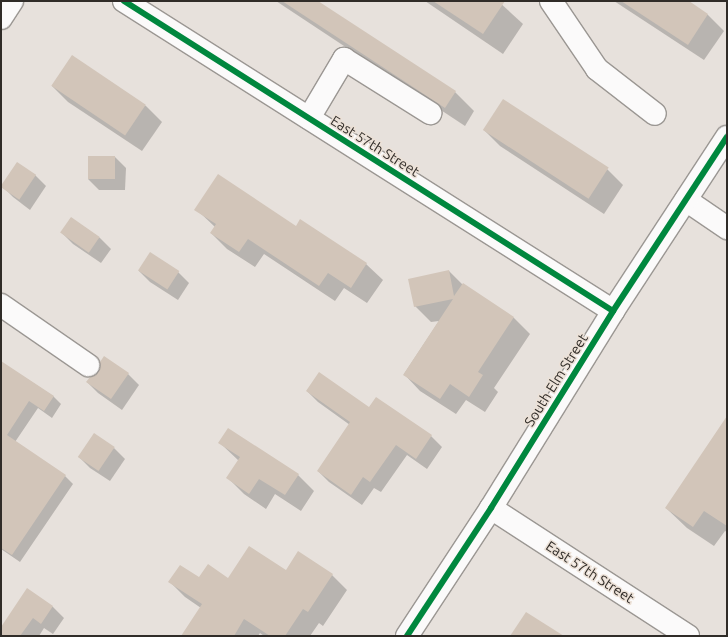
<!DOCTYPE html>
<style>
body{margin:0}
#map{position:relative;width:728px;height:637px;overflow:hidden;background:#e7e1dc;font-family:Ubuntu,sans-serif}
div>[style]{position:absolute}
.shadow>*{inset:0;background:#0003}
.building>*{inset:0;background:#d2c5b9;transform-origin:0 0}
.roads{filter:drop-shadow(1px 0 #9b9793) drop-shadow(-1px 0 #9b9793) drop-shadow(0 1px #9b9793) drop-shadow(0 -1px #9b9793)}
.minor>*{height:22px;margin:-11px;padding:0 11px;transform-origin:11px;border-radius:11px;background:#fbfafa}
.cycleway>*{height:6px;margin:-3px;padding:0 3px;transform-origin:3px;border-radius:3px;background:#00873e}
span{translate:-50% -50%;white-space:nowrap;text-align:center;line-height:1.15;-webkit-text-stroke:3px #ece1d7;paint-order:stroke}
.street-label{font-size:14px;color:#302c28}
.frame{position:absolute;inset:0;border:2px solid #302c28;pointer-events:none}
</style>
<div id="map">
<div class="shadow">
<i style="clip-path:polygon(276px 1px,316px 1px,455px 92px,474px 111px,465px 126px)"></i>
<i style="clip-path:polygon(425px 1px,498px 1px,523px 24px,503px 54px)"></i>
<i style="clip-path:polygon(614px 1px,687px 1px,708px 15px,724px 31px,704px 60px)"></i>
<i style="clip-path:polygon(72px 57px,146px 106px,162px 122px,142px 151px,68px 102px,52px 86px)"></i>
<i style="clip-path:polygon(484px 130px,607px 169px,623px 185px,604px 214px,500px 146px)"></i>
<i style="clip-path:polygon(115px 157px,126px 168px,125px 190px,99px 190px,88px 179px)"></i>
<i style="clip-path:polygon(35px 175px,46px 186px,30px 210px,13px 197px,2px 186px)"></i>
<i style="clip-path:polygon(196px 209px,296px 228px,301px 221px,366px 264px,383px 280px,367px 303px,344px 288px,335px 301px,264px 254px,255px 267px,227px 249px,211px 233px,215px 227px)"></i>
<i style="clip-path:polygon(71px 218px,100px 238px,111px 249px,101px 263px,73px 244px,62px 233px)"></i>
<i style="clip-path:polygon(139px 271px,178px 272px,189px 283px,178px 300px,150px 282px)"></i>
<i style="clip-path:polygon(449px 271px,463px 285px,514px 318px,530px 334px,494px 388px,498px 392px,485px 412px,466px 400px,456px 414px,420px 391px,404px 374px,439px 321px,431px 322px,415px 306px)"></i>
<i style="clip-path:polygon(1px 362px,53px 396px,61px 404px,52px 418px,38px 408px,15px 442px,65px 476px,73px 484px,20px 562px,1px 549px)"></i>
<i style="clip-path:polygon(128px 374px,139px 385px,122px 410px,98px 393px,87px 382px)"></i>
<i style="clip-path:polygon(307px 391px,369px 408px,376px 398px,431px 436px,442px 447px,427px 469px,407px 455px,381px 492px,374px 488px,362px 505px,329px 482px,318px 471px,350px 425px,318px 402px)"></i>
<i style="clip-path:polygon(727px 418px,727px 532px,725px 531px,714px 546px,687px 528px,666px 508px)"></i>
<i style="clip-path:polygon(220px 443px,298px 475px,314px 491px,301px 511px,275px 494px,266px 509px,244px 494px,228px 478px,239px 461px)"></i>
<i style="clip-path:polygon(114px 448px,125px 459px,110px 481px,90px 468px,79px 457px)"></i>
<i style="clip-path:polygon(286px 572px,332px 575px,347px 590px,323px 626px,319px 623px,310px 636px,264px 636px,260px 633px,258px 636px,182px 636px,201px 608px,185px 597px,170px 582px,199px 579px,229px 579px)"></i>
<i style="clip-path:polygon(28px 590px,53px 607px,64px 618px,53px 634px,44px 628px,39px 636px,3px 636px,1px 634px,1px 629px)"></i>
</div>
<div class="building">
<i style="clip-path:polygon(282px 1px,318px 1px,456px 91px,445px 108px)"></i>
<i style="clip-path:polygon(433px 1px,505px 1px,483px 34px)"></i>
<i style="clip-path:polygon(621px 1px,689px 1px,708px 14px,688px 45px)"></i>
<i style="left:72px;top:55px;width:89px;height:37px;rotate:34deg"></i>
<i style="left:503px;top:99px;width:126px;height:37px;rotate:33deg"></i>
<i style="left:88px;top:156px;width:27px;height:23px"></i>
<i style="left:17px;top:162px;width:23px;height:30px;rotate:34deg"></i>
<i style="clip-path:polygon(218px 174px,296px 226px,300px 219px,367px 263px,351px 288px,328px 273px,319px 286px,248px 239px,239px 252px,210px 233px,216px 224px,194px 210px)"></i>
<i style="left:71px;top:217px;width:35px;height:19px;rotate:35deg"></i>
<i style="left:150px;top:252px;width:35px;height:22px;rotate:33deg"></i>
<i style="clip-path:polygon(449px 270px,454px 296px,463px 283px,514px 317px,478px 372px,483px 375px,469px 397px,450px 384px,440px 399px,403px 375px,453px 299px,414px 307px,408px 279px)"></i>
<i style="clip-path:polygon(104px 356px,129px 373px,111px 399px,86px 382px,90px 377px,98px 372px,100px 362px)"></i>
<i style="clip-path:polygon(1px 361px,54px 396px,44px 411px,29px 401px,7px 435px,66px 475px,12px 555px,1px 548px)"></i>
<i style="clip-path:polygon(319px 372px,369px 407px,376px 397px,432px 435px,416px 459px,396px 445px,370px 482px,363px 477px,351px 495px,317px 471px,350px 422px,306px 391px)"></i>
<i style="clip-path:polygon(727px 416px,727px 526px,704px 511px,693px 527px,665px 508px)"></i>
<i style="clip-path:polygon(228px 428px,299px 474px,285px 495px,259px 479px,249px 494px,226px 478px,240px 457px,218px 443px)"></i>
<i style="left:94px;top:433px;width:25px;height:29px;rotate:34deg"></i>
<i style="clip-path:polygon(249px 546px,286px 570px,298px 551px,333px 574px,308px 612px,303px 609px,285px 636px,270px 636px,244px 619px,234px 636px,181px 636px,202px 604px,168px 582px,180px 565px,199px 577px,208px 564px,228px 578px)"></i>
<i style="clip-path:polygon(27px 588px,53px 606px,41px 624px,33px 618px,20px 636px,1px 636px,1px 627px)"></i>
<i style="clip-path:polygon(526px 612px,564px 636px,510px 636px)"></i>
</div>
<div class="roads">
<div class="minor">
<i style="left:124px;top:1px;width:579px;rotate:32.37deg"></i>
<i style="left:551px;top:1px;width:82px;rotate:55.9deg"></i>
<i style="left:597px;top:69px;width:73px;rotate:37.8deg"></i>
<i style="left:1px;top:18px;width:20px;rotate:-57deg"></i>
<i style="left:309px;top:118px;width:69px;rotate:-59.3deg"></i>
<i style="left:344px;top:59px;width:102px;rotate:32.1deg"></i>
<i style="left:686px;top:200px;width:50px;rotate:34.3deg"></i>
<i style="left:1px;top:305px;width:106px;rotate:34.6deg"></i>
<i style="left:491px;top:508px;width:235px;rotate:33deg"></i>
<i style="left:407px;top:636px;width:153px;rotate:-56.7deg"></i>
<i style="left:491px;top:508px;width:232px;rotate:-58.2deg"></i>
<i style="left:613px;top:311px;width:208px;rotate:-56.8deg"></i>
</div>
</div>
<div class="cycleway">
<i style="left:124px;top:1px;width:579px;rotate:32.37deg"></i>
<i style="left:407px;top:636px;width:153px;rotate:-56.7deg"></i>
<i style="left:491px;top:508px;width:232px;rotate:-58.2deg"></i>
<i style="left:613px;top:311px;width:208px;rotate:-56.8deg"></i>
</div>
<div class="street-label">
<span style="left:375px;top:146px;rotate:32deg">East 57th Street</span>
<span style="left:556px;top:380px;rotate:-58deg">South Elm Street</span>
<span style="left:590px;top:572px;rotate:33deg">East 57th Street</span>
</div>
<div class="frame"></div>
</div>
